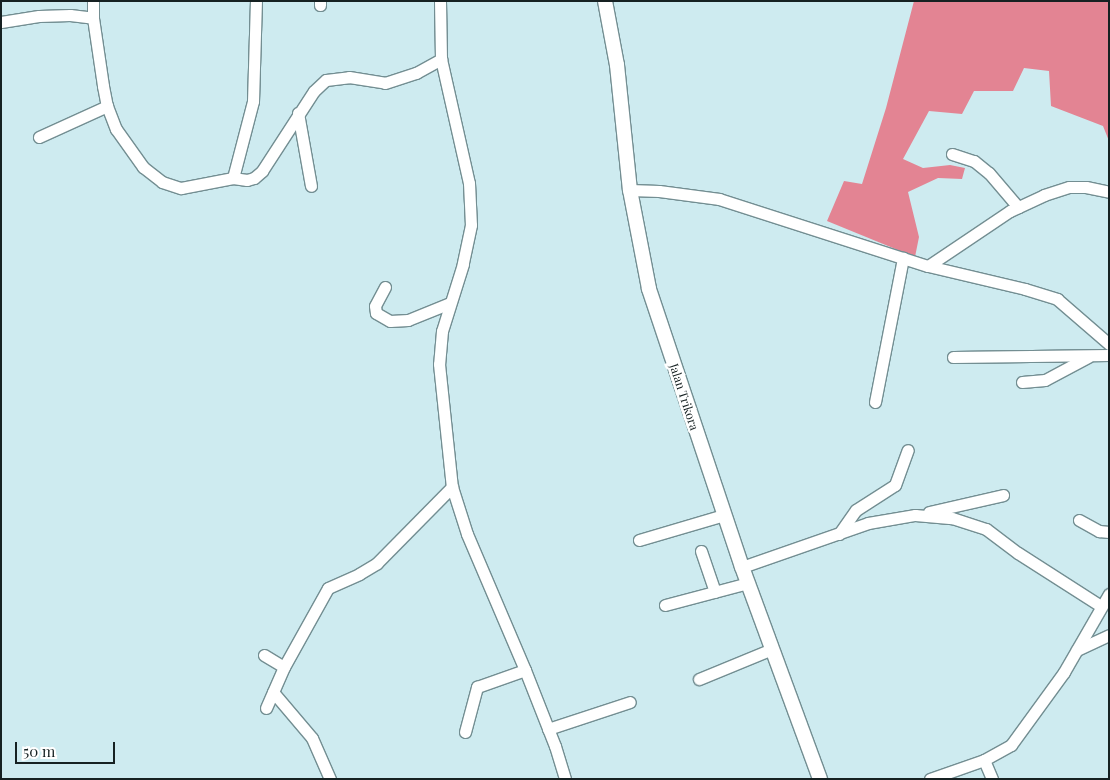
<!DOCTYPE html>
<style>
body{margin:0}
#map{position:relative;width:1110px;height:780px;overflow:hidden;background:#ceebf0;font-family:"Playfair Display",serif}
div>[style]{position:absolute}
.forest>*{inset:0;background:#e38493}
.roads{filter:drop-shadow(1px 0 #738e92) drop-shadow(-1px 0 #738e92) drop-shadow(0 1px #738e92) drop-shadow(0 -1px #738e92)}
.minor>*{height:11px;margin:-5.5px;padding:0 5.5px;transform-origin:5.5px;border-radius:5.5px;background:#fff}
.tertiary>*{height:14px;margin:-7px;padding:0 7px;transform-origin:7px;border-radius:7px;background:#fff}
span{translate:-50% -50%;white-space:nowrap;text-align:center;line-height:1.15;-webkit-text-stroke:5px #fff;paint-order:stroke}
.street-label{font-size:12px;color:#162122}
.frame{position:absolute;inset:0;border:2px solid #162122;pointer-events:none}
.scale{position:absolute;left:15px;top:742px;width:100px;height:22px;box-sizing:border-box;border:2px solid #162122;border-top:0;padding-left:6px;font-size:15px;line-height:18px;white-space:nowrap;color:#162122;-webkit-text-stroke:4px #fff;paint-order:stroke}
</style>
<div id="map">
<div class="forest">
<i style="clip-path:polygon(914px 1px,1109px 1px,1109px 141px,1103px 126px,1051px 106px,1049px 71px,1024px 68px,1013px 91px,974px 91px,962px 114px,929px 111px,903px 159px,923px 168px,950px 165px,965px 168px,962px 179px,938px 178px,908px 192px,919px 237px,915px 257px,827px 221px,844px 181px,862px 184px,886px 108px)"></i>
</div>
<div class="roads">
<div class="minor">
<i style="left:93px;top:1px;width:17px;rotate:90deg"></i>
<i style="left:93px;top:18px;width:69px;rotate:81.6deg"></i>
<i style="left:103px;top:86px;width:20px;rotate:79deg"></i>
<i style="left:107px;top:106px;width:25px;rotate:69deg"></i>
<i style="left:116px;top:129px;width:47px;rotate:54.6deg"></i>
<i style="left:143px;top:167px;width:24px;rotate:38deg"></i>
<i style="left:162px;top:182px;width:20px;rotate:18deg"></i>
<i style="left:181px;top:188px;width:53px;rotate:-10.9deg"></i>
<i style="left:233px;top:178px;width:14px;rotate:8deg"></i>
<i style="left:247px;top:180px;width:7px;rotate:-16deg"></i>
<i style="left:254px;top:178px;width:11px;rotate:-41deg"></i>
<i style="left:262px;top:171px;width:95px;rotate:-57deg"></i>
<i style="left:314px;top:91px;width:16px;rotate:-43deg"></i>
<i style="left:326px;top:80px;width:23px;rotate:-7deg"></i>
<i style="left:349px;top:77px;width:36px;rotate:9deg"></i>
<i style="left:385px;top:83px;width:33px;rotate:-18deg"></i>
<i style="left:416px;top:73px;width:29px;rotate:-29deg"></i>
<i style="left:320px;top:1px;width:4px;rotate:90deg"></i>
<i style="left:440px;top:1px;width:58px;rotate:89deg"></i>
<i style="left:441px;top:59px;width:127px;rotate:77.3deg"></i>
<i style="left:469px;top:183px;width:42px;rotate:87.3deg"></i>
<i style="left:471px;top:225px;width:40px;rotate:102deg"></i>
<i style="left:463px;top:264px;width:70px;rotate:107.4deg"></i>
<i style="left:442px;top:331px;width:33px;rotate:95deg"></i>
<i style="left:439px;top:364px;width:124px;rotate:84deg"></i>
<i style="left:452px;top:487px;width:49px;rotate:72.3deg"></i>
<i style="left:467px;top:534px;width:148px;rotate:66.9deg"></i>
<i style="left:525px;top:670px;width:82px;rotate:68.5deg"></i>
<i style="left:555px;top:746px;width:34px;rotate:73deg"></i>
<i style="left:1px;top:22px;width:38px;rotate:-9deg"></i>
<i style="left:39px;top:16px;width:31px;rotate:-2deg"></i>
<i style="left:70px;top:15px;width:23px;rotate:7deg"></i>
<i style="left:298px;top:113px;width:74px;rotate:79.9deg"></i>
<i style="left:39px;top:137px;width:75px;rotate:-24.5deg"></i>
<i style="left:952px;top:154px;width:23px;rotate:18deg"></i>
<i style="left:974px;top:161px;width:19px;rotate:39deg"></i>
<i style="left:989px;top:173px;width:45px;rotate:49.5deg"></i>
<i style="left:233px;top:178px;width:80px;rotate:-75.4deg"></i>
<i style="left:253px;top:101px;width:100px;rotate:-88.3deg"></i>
<i style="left:630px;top:190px;width:29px;rotate:2deg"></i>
<i style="left:659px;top:191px;width:61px;rotate:7.6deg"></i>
<i style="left:719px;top:199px;width:219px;rotate:17.8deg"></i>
<i style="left:928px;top:266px;width:100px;rotate:13.3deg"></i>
<i style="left:1025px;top:289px;width:34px;rotate:17deg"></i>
<i style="left:1057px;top:299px;width:69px;rotate:40.9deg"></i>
<i style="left:928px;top:266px;width:99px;rotate:-33.9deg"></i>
<i style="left:1010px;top:211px;width:38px;rotate:-25deg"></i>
<i style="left:1044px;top:195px;width:26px;rotate:-18deg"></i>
<i style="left:1069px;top:187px;width:17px"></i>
<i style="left:1086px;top:187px;width:24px;rotate:12deg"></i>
<i style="left:385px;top:287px;width:21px;rotate:118deg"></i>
<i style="left:375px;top:306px;width:7px;rotate:82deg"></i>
<i style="left:376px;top:313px;width:16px;rotate:30deg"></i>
<i style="left:390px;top:321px;width:18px;rotate:-3deg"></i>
<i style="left:408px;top:320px;width:45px;rotate:-22deg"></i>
<i style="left:953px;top:357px;width:156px;rotate:-0.7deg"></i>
<i style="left:1022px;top:382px;width:23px;rotate:-5deg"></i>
<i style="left:1045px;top:380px;width:49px;rotate:-28.1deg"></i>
<i style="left:875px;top:402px;width:147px;rotate:-79deg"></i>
<i style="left:929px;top:512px;width:76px;rotate:-12.9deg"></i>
<i style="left:1079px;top:520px;width:23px;rotate:29deg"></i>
<i style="left:1099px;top:531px;width:10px;rotate:6deg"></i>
<i style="left:839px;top:534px;width:29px;rotate:-55deg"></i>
<i style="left:856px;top:510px;width:46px;rotate:-32.7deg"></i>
<i style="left:895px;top:485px;width:37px;rotate:-70deg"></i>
<i style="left:639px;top:540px;width:89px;rotate:-16.4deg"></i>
<i style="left:701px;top:551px;width:43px;rotate:71.1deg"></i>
<i style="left:742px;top:567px;width:133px;rotate:-19.2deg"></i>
<i style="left:868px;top:523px;width:48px;rotate:-9.7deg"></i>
<i style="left:915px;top:515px;width:37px;rotate:5deg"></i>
<i style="left:952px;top:518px;width:36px;rotate:18deg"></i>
<i style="left:986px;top:529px;width:40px;rotate:37deg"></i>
<i style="left:1018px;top:553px;width:98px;rotate:32.6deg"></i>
<i style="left:665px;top:605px;width:86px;rotate:-14.8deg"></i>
<i style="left:1077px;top:650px;width:35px;rotate:-25deg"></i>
<i style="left:264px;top:655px;width:23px;rotate:31deg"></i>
<i style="left:699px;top:679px;width:79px;rotate:-22.3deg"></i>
<i style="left:273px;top:692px;width:60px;rotate:49.7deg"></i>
<i style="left:312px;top:738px;width:45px;rotate:66.3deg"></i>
<i style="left:266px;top:708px;width:45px;rotate:-66.3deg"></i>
<i style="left:284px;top:667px;width:90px;rotate:-60.9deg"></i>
<i style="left:328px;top:588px;width:34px;rotate:-24deg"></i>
<i style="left:359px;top:574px;width:21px;rotate:-31deg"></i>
<i style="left:377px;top:563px;width:107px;rotate:-45.4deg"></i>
<i style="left:548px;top:729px;width:86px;rotate:-18.2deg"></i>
<i style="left:465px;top:732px;width:47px;rotate:-75.1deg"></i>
<i style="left:477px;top:687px;width:51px;rotate:-19.5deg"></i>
<i style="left:984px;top:760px;width:21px;rotate:67deg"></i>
<i style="left:930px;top:779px;width:57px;rotate:-19.4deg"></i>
<i style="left:984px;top:760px;width:31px;rotate:-29deg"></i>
<i style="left:1011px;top:745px;width:90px;rotate:-54deg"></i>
<i style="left:1064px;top:672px;width:90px;rotate:-60deg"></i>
</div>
<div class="tertiary">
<i style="left:605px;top:1px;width:65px;rotate:79.4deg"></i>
<i style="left:617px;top:65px;width:126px;rotate:84.1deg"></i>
<i style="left:630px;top:190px;width:101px;rotate:79.1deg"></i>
<i style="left:649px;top:289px;width:293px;rotate:71.5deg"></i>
<i style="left:742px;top:567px;width:226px;rotate:69.8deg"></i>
</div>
</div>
<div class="street-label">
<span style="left:684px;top:397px;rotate:72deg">Jalan Trikora</span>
</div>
<div class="frame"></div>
<div class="scale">50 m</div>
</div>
